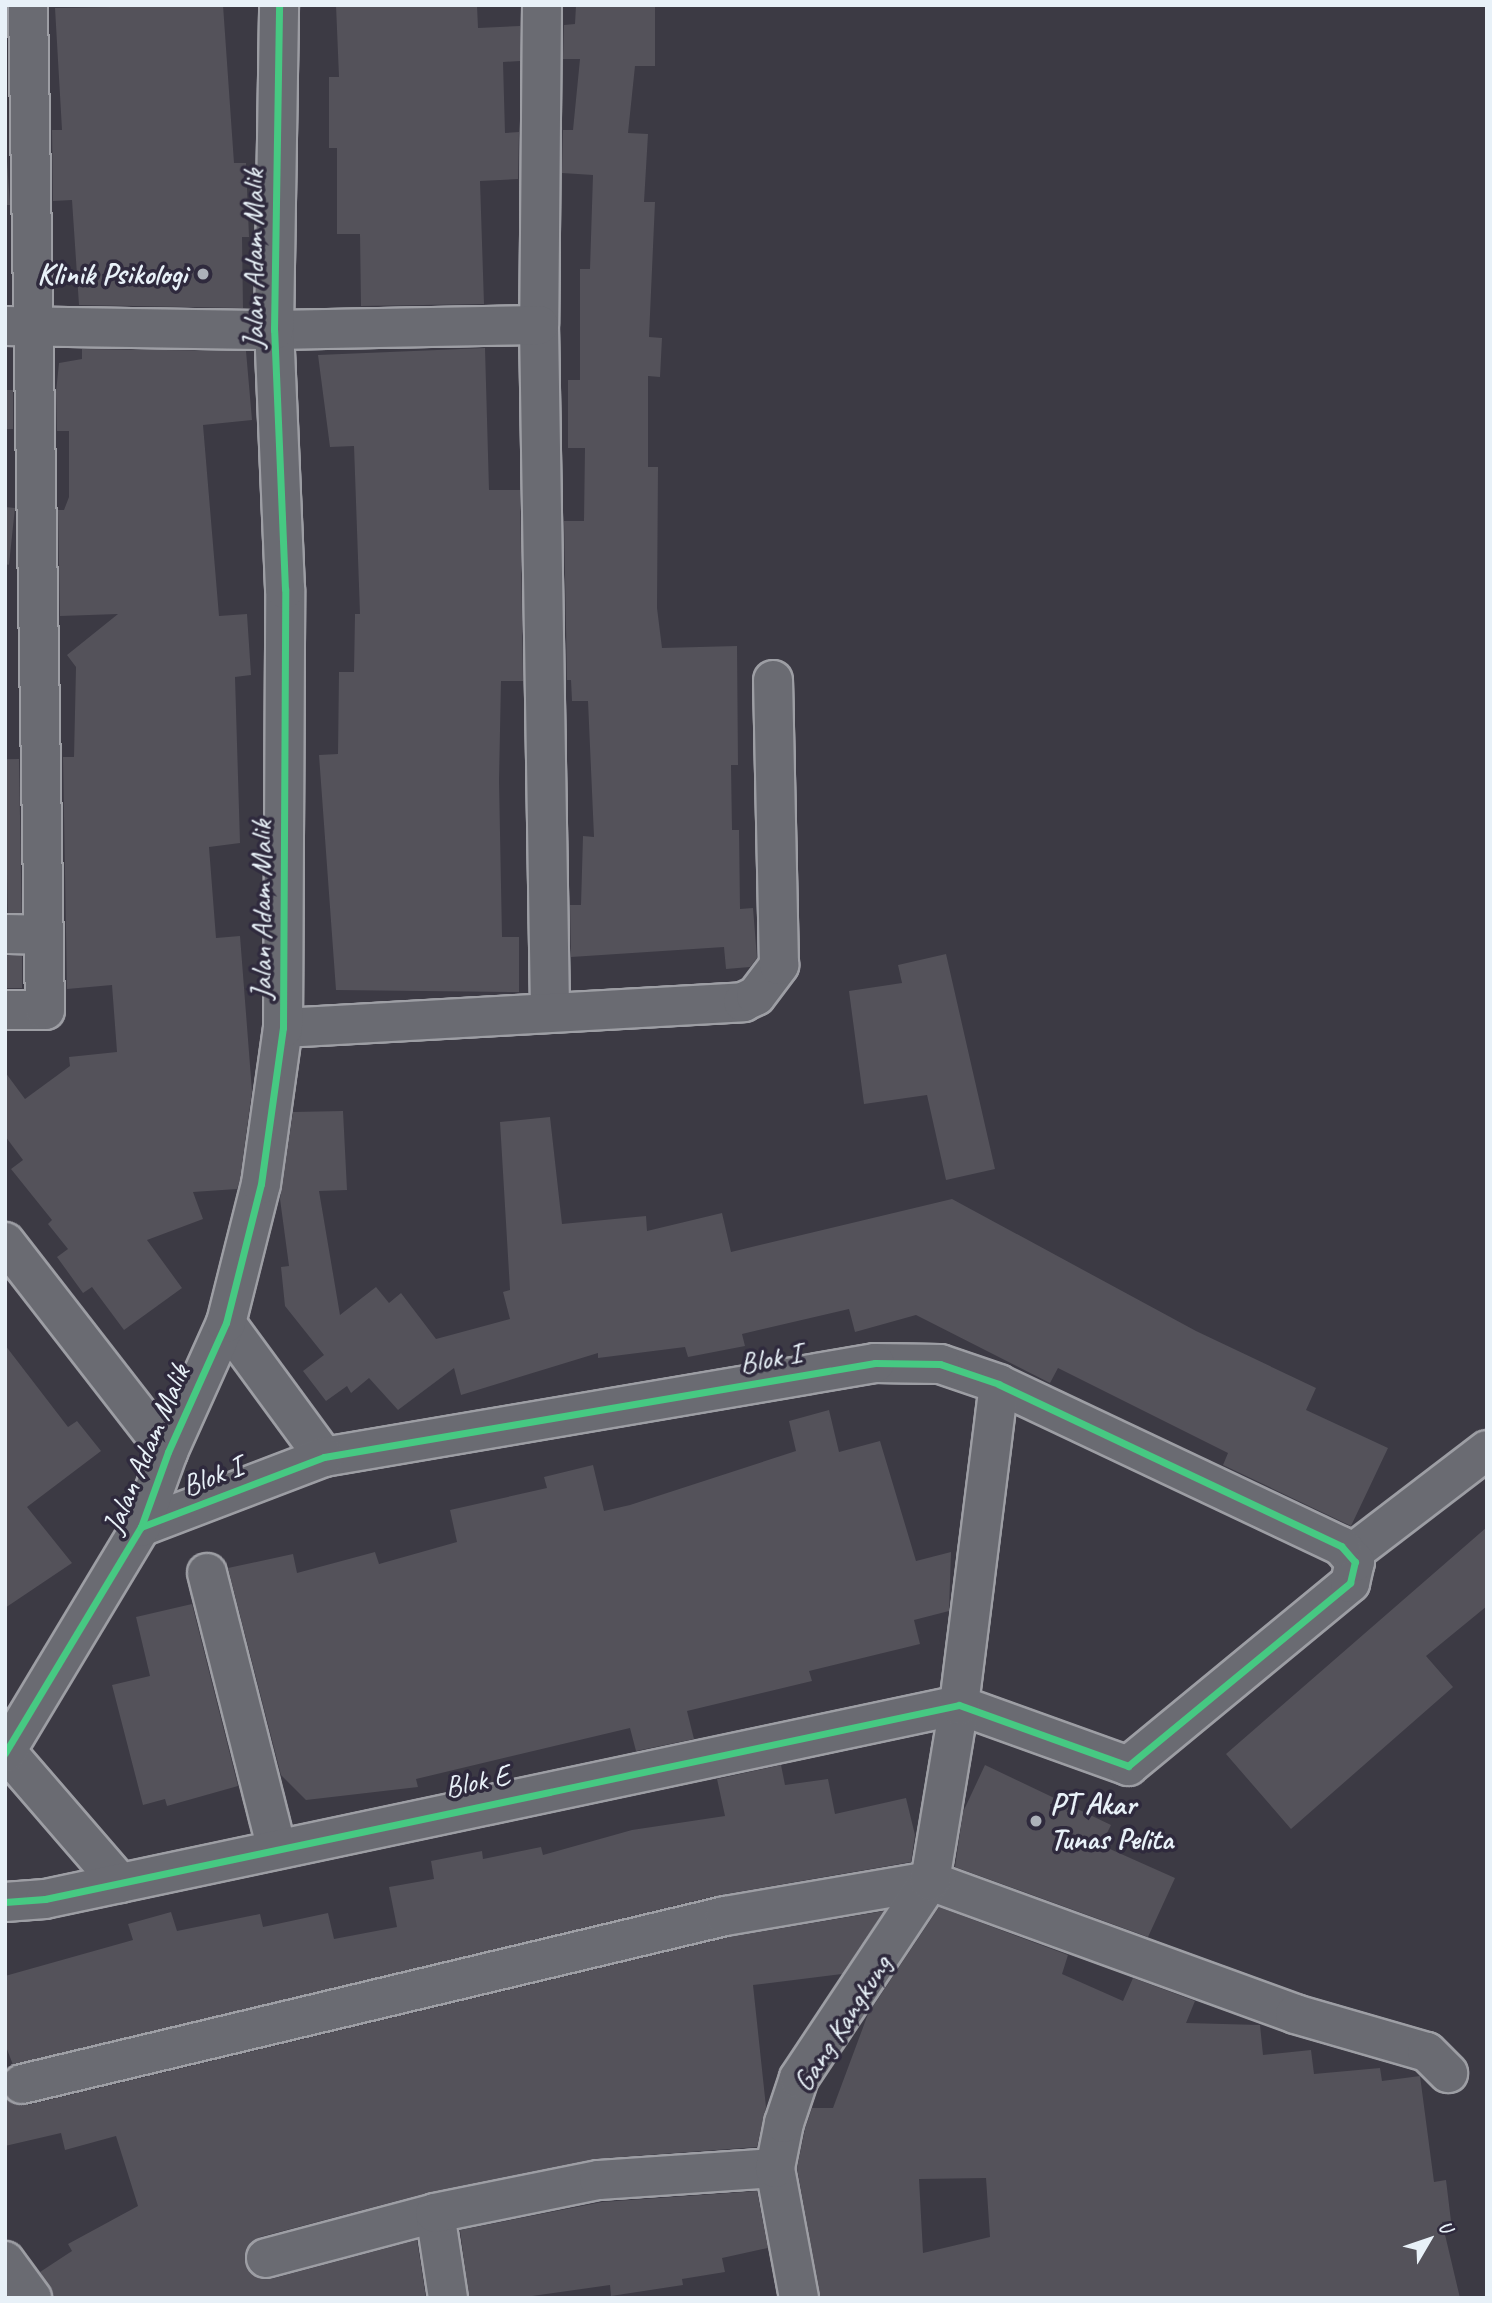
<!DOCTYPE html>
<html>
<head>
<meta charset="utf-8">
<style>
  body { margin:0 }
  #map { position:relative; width:1492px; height:2303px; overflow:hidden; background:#3c3a44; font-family:Caveat,sans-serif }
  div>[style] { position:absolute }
  .building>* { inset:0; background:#54525a; transform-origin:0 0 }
  .roads { filter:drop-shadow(2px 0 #9d9ea4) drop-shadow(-2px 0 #9d9ea4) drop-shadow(0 2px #9d9ea4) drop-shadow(0 -2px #9d9ea4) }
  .minor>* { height:38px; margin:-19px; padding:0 19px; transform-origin:19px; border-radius:19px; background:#6a6b72 }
  .tertiary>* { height:38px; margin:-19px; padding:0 19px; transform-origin:19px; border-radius:19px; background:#6a6b72 }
  .cycleway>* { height:7px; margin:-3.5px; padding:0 3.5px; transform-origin:3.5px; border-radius:3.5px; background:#46c982 }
  .dots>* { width:19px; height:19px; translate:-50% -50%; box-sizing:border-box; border:4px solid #2f2a3d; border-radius:50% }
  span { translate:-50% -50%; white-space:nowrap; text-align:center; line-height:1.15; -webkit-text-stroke:7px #2f2a3d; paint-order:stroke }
  .street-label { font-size:30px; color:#e8f1f8 }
  .poi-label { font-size:30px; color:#e8f1f8; font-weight:700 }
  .right { translate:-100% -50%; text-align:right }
  .left { translate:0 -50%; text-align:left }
  .frame { position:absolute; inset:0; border:7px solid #e8f1f8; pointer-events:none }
  .north { position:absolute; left:1394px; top:2205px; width:70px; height:70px; -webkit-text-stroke:5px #2f2a3d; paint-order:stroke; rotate:51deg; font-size:19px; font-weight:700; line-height:28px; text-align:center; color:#e8f1f8 }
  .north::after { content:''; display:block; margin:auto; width:24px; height:32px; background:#e8f1f8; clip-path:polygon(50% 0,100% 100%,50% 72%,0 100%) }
</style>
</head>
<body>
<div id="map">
  <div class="building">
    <div style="clip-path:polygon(223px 5px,234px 163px,246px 163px,249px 237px,242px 237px,243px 308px,79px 305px,72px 200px,53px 201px,52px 130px,62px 130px,55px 8px)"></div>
    <div style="clip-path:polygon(336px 5px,477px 5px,478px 28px,520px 26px,520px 61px,503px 62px,505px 133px,519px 132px,518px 179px,480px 181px,484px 304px,361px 306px,360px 234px,337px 234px,337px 148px,329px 148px,329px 77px,339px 77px)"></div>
    <div style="clip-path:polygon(576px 5px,655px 5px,655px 66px,635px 66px,628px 133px,648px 134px,644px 202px,655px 202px,649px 337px,662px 338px,660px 377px,648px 376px,648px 467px,658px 467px,657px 608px,662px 648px,737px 646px,738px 765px,731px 765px,732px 830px,739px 830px,740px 909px,753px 908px,757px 958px,750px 967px,726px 969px,724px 947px,571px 957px,570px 905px,581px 905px,583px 836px,594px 837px,588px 701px,572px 701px,571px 680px,567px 680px,564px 521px,584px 521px,585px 448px,568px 448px,568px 380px,580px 380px,580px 269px,590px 269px,593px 175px,562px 173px,563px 130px,573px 130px,580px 59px,563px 59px,564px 25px,575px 24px)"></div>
    <div style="clip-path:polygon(5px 132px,10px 205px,5px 205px)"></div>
    <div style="clip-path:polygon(485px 348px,489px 490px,520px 490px,523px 681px,501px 681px,499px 781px,502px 937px,519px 937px,519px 992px,336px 990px,319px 755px,338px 754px,339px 672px,354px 672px,355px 614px,360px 614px,354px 446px,330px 447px,318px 355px)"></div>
    <div style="clip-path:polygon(82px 349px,246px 351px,252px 420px,203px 425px,219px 616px,247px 614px,251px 675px,235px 677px,240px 843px,209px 847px,216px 938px,240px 936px,252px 1091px,240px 1180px,237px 1189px,193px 1192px,203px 1219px,147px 1240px,182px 1288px,124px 1330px,92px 1287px,83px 1293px,57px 1257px,68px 1249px,48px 1224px,52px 1220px,11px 1169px,23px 1160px,5px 1136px,5px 1072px,25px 1099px,70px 1066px,69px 1057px,117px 1052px,112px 985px,67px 989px,63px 757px,74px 757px,76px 667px,67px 655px,118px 614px,60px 616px,58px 510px,64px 510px,69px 497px,69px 431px,57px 431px,56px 392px,59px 363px,82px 359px)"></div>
    <div style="left:5px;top:390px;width:8px;height:39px"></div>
    <div style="left:5px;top:507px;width:10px;height:57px;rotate:6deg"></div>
    <div style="left:19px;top:759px;width:154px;height:14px;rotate:89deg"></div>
    <div style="clip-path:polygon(946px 954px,995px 1169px,946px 1180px,927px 1095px,864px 1104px,849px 991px,902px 983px,898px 965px)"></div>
    <div style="left:5px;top:956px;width:17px;height:32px"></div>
    <div style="clip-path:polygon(343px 1111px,347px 1190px,319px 1191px,340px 1315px,376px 1287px,389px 1303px,401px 1293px,436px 1339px,510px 1319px,503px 1292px,510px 1290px,500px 1122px,550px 1117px,562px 1224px,646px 1216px,647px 1231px,722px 1213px,731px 1252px,952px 1199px,1196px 1331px,1316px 1388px,1306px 1410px,1388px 1448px,1351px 1526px,1223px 1465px,1228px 1453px,1058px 1368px,1050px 1383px,916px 1315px,855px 1332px,849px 1309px,742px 1334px,745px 1346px,688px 1357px,685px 1347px,598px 1358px,598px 1353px,461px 1395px,454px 1368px,398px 1410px,369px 1378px,351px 1393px,347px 1386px,326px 1401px,303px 1371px,324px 1355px,285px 1306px,281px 1267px,289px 1266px,280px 1199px,293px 1112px)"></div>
    <div style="clip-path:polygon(5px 1345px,68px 1427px,77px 1421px,101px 1451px,27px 1507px,72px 1563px,5px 1608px)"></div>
    <div style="clip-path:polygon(829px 1410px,839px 1452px,880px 1441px,916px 1561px,951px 1552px,949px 1611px,914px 1620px,920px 1644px,809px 1671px,812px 1681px,687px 1711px,694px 1739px,636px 1751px,630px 1728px,416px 1779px,418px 1787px,306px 1800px,281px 1775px,228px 1568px,293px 1554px,297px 1573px,375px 1552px,379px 1564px,457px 1542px,450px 1510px,547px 1488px,544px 1477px,593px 1465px,604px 1511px,630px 1505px,796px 1451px,789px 1421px)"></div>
    <div style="clip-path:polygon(1487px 1527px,1487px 1606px,1426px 1656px,1453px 1687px,1291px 1829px,1226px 1754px)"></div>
    <div style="clip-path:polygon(192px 1604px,238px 1786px,167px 1806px,165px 1799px,143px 1805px,112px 1685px,150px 1676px,136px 1617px)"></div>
    <div style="clip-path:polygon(781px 1765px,785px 1785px,828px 1779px,835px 1814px,906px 1798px,915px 1835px,911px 1862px,720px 1895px,13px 2065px,5px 2044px,5px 1976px,133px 1940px,128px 1924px,171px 1912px,177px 1931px,260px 1914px,263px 1927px,328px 1913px,334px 1939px,397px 1927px,389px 1887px,434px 1879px,431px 1861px,482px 1851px,483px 1859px,541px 1847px,543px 1855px,632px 1830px,725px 1816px,717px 1779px)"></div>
    <div style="clip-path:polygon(985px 1765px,1111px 1825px,1101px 1845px,1175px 1878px,1148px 1937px,955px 1867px,963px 1812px)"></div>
    <div style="clip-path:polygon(evenodd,939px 1907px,1068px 1955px,1062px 1974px,1123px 2001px,1133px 1978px,1195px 2001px,1186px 2023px,1260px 2025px,1263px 2055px,1311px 2050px,1314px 2074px,1380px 2068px,1382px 2081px,1420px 2076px,1434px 2182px,1446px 2180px,1451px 2221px,1442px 2222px,1460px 2298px,820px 2298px,797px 2168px,805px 2129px,812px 2108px,833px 2108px,868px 2014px,939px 1907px,986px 2178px,990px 2237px,923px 2253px,919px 2179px,986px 2178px)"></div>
    <div style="clip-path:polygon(884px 1911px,842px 1974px,753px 1985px,766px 2107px,757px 2147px,595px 2159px,431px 2192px,260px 2237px,245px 2253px,250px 2273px,271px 2279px,417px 2240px,426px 2298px,54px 2298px,40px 2272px,72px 2251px,68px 2244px,138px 2206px,116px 2136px,65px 2150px,61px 2133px,5px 2146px,5px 2098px,27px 2105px,729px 1937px)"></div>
    <div style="clip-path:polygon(757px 2191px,768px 2248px,722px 2258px,725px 2272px,682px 2279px,683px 2285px,611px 2296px,610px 2285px,518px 2298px,469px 2298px,460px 2230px,602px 2202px)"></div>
  </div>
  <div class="roads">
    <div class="minor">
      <div style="left:542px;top:5px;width:320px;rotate:90.5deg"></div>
      <div style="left:539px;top:325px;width:684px;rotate:89.08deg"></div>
      <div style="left:5px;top:326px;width:269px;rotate:0.9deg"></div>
      <div style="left:274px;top:330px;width:265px;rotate:-1.1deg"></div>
      <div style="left:5px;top:934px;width:39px;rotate:1deg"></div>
      <div style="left:5px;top:1010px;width:40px"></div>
      <div style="left:45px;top:1010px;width:1005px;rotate:-90.97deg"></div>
      <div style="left:283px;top:1028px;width:461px;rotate:-3.2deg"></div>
      <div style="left:743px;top:1002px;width:14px;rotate:-25deg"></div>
      <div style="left:756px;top:996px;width:39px;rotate:-53deg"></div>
      <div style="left:779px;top:965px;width:285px;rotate:-91.2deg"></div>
      <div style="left:5px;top:1242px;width:266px;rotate:52.2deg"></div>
      <div style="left:226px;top:1323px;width:166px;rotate:53.8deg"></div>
      <div style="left:1351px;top:1554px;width:171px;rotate:-37.4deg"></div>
      <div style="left:207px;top:1573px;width:282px;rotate:75.8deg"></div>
      <div style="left:5px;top:1750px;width:176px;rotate:49.2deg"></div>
      <div style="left:5px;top:1902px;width:40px;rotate:-4.3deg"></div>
      <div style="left:45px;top:1899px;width:934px;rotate:-11.98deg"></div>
      <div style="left:959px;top:1705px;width:180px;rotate:19.8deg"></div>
      <div style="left:1128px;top:1766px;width:288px;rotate:-39.5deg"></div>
      <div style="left:1350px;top:1583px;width:22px;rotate:-77deg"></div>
      <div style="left:1355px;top:1562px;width:21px;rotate:-131deg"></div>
      <div style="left:1341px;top:1546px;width:378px;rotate:-154.7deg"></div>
      <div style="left:999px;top:1384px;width:62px;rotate:-161.3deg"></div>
      <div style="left:940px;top:1364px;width:65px;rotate:-179.1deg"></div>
      <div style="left:875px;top:1363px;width:559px;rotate:170.32deg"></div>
      <div style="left:324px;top:1457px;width:196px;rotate:159.1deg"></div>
      <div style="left:22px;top:2084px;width:723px;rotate:-13.44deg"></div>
      <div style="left:725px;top:1916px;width:208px;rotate:-9.7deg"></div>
      <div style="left:930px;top:1881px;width:388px;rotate:20deg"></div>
      <div style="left:1295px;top:2014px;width:137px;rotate:16.1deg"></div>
      <div style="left:1427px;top:2052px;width:30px;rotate:45deg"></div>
      <div style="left:266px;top:2258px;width:175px;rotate:-14.9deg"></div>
      <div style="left:5px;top:2261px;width:46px;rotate:53.9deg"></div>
      <div style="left:448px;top:2298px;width:86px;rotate:-98.7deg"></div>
      <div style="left:435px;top:2213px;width:167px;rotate:-11.4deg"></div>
      <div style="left:599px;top:2180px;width:176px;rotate:-3.9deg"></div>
      <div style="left:799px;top:2298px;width:132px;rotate:-100.5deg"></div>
      <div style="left:775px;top:2168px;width:46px;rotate:-78.7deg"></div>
      <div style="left:784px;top:2123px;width:47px;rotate:-71.6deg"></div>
      <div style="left:799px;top:2078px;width:237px;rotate:-56.4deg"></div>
      <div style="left:930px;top:1881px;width:178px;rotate:-80.6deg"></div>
      <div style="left:959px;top:1705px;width:323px;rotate:-82.9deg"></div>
    </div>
    <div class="tertiary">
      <div style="left:5px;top:1753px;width:264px;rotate:-59deg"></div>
      <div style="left:141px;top:1527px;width:80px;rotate:-70.2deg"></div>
      <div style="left:168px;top:1452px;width:141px;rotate:-65.8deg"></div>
      <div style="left:226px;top:1323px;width:143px;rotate:-75.9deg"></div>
      <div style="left:261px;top:1184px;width:158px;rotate:-82deg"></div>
      <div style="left:283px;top:1028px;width:439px;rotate:-89.7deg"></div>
      <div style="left:285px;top:589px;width:259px;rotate:-92.4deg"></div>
      <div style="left:274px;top:330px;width:325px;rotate:-89.1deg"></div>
    </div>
  </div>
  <div class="cycleway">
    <div style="left:5px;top:1753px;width:264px;rotate:-59deg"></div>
    <div style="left:141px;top:1527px;width:80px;rotate:-70.2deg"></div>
    <div style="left:168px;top:1452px;width:141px;rotate:-65.8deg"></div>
    <div style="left:226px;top:1323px;width:143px;rotate:-75.9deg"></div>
    <div style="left:261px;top:1184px;width:158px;rotate:-82deg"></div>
    <div style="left:283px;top:1028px;width:439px;rotate:-89.7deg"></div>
    <div style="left:285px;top:589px;width:259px;rotate:-92.4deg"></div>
    <div style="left:274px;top:330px;width:325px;rotate:-89.1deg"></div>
    <div style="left:5px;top:1902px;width:40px;rotate:-4.3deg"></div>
    <div style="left:45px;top:1899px;width:934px;rotate:-11.98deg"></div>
    <div style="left:959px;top:1705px;width:180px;rotate:19.8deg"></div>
    <div style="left:1128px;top:1766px;width:288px;rotate:-39.5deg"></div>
    <div style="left:1350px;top:1583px;width:22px;rotate:-77deg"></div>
    <div style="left:1355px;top:1562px;width:21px;rotate:-131deg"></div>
    <div style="left:1341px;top:1546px;width:378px;rotate:-154.7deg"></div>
    <div style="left:999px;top:1384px;width:62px;rotate:-161.3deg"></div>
    <div style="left:940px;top:1364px;width:65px;rotate:-179.1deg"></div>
    <div style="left:875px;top:1363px;width:559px;rotate:170.32deg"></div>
    <div style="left:324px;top:1457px;width:196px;rotate:159.1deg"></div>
  </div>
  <div class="dots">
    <div style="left:203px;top:274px;background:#acb1b9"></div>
    <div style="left:1036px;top:1821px;background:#acb1b9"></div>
  </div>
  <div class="street-label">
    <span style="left:253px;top:259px;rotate:-90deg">Jalan Adam Malik</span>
    <span style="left:261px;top:910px;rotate:-90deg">Jalan Adam Malik</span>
    <span style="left:770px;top:1358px;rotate:-10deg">Blok I</span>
    <span style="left:146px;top:1449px;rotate:-67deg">Jalan Adam Malik</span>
    <span style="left:212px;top:1476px;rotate:-21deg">Blok I</span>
    <span style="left:477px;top:1781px;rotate:-12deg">Blok E</span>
    <span style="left:842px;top:2023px;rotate:-57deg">Gang Kangkung</span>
  </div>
  <div class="poi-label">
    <span class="right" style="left:187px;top:274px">Klinik Psikologi</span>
    <span class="left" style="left:1050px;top:1821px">PT Akar<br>Tunas Pelita</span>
  </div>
  <div class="frame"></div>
  <div class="north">U</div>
</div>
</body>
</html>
